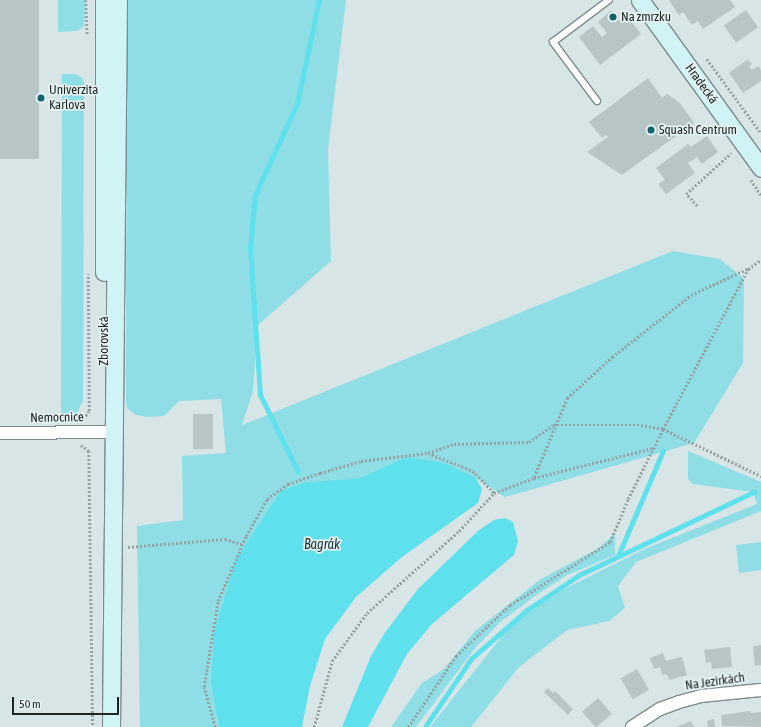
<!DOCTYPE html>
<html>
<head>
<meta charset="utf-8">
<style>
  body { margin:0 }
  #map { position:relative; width:761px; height:727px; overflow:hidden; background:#d7e5e7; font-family:"Asap Condensed",sans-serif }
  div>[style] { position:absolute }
  .green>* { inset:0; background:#8fdde5 }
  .water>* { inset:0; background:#5fe1ed }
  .stream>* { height:4.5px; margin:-2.25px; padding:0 2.25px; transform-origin:2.25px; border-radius:2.25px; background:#5fe1ed }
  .building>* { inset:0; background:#b7c5c6; transform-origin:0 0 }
  .path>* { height:2.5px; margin-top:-1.25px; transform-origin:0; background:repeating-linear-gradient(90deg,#96a1a2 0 2px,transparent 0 4px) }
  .roads { filter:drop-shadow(1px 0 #7e8b8c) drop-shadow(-1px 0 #7e8b8c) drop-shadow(0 1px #7e8b8c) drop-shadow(0 -1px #7e8b8c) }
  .lane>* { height:6px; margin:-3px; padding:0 3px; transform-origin:3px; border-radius:3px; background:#fff }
  .street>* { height:12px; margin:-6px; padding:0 6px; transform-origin:6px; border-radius:6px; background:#fff }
  .secondary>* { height:17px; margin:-8.5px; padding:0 8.5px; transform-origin:8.5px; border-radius:8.5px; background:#d0f3f6 }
  .dots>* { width:11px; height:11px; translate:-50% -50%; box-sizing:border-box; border:2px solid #e5f3f4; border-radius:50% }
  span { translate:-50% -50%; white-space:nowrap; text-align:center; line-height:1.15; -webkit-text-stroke:3.5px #e5f3f4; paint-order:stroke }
  .poi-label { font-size:13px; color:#1f2424 }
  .left { translate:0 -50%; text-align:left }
  .street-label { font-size:13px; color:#1f2424 }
  .water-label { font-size:14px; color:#193032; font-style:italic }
  .scale { position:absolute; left:12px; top:697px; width:107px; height:18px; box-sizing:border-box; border:2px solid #1f2424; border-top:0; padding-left:5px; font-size:12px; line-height:14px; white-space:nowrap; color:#1f2424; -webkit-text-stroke:3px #e5f3f4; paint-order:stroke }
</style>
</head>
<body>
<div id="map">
  <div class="green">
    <div style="clip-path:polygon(58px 0,86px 0,84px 27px,76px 31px,58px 32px)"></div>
    <div style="clip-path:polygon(127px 0,346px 0,328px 149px,331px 261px,257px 326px,253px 391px,242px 425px,673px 251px,720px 259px,744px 279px,743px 363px,694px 443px,505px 497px,476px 478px,406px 457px,360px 478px,217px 720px,219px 727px,140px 727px,137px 526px,183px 520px,182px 456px,226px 453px,221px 399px,179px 401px,164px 416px,148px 417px,136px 415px,127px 408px,126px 402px)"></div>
    <div style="clip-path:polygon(62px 74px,75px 74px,82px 78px,84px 84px,83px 401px,77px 413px,61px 417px)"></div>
    <div style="clip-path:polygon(688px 451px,761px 482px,761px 511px,636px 562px,618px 586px,625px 608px,609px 621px,567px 630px,519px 667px,471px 727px,430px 727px,503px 635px,523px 617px,558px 592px,647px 548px,757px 504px,753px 492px,693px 484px,688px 479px)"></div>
    <div style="clip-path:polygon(615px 533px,615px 555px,567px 575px,535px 596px,499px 623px,476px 647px,416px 727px,391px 727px,422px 683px,444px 669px,475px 631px,541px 579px,599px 548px)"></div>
    <div style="clip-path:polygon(761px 542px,761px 570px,739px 573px,736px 545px)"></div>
  </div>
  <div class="water">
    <div style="clip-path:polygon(406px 457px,444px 463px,476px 478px,482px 489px,478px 503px,402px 557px,356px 597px,325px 639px,310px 686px,302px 727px,219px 727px,211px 683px,214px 632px,236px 559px,281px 491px,303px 483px,360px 478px)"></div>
    <div style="clip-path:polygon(505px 518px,513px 522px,518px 541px,514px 555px,432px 624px,407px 654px,368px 727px,342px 727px,371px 656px,384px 634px,418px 589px,479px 530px,494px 520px)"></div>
  </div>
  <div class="stream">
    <div style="left:298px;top:472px;width:86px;rotate:-116.3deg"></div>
    <div style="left:260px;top:395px;width:147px;rotate:-93.9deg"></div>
    <div style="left:250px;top:248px;width:53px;rotate:-84.6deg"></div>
    <div style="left:255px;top:195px;width:100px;rotate:-65.2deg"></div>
    <div style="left:297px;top:104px;width:106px;rotate:-78.1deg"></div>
    <div style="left:618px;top:556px;width:114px;rotate:-66.8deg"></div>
    <div style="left:425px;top:727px;width:82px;rotate:-55.9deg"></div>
    <div style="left:471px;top:659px;width:74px;rotate:-41.2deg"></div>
    <div style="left:527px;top:610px;width:63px;rotate:-33.9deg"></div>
    <div style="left:579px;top:575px;width:194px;rotate:-25.4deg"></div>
  </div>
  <div class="building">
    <div style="left:0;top:0;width:39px;height:159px"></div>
    <div style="clip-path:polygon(669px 0,730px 0,735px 7px,703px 29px,698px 21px,692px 25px,683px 12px,679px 15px)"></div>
    <div style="clip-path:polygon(611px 10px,621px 23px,628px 17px,641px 34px,600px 65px,579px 37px,593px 26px,602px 37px,607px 33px,598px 22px)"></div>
    <div style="left:746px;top:10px;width:21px;height:27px;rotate:55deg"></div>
    <div style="clip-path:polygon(748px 59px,752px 64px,749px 67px,752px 70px,758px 66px,761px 70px,761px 81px,743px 93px,729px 73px)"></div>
    <div style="clip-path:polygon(648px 78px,662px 98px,667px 94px,680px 103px,694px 123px,622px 175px,587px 152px,608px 137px,606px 135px,602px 138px,589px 122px)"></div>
    <div style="clip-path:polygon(707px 136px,718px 152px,702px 164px,697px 157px,688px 163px,695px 173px,666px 194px,658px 184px,665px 180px,656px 168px,688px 144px,691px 147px)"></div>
    <div style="left:193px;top:414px;width:20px;height:35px"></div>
    <div style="clip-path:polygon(761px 645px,761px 665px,755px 666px,753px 646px)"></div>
    <div style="clip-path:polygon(730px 647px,732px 667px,712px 669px,711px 662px,706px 663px,704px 650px)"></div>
    <div style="clip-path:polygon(663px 653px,666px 661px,682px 657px,687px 675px,669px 680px,667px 674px,662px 675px,660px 667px,654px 669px,650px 658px)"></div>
    <div style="left:637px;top:669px;width:24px;height:19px;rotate:60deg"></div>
    <div style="clip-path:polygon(548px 688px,553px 693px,555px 691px,573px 709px,568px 715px,544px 692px)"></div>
    <div style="left:598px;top:698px;width:21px;height:21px;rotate:49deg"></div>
    <div style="clip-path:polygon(750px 711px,751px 713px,761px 712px,761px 727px,722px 726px,721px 715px)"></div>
    <div style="clip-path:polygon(714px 719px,715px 727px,708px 727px,707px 721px)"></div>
    <div style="clip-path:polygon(691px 721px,694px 727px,676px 727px)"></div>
  </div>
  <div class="path">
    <div style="left:86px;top:0;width:35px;rotate:88deg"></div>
    <div style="left:707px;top:59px;width:92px;rotate:53.9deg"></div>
    <div style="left:751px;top:180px;width:18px;rotate:56deg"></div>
    <div style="left:697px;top:206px;width:16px;rotate:-133deg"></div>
    <div style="left:686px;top:194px;width:61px;rotate:-42.3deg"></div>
    <div style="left:83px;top:419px;width:10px;rotate:-53deg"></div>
    <div style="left:89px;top:411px;width:137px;rotate:-90.4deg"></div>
    <div style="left:81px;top:445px;width:10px;rotate:37deg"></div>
    <div style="left:89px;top:451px;width:276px;rotate:89.2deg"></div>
    <div style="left:428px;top:453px;width:28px;rotate:-19deg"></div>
    <div style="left:454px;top:444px;width:75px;rotate:-1.5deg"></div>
    <div style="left:529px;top:442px;width:29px;rotate:-35deg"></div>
    <div style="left:553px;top:425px;width:88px"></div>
    <div style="left:641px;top:425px;width:22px;rotate:10deg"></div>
    <div style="left:663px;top:429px;width:109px;rotate:25.6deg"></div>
    <div style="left:534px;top:477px;width:86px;rotate:-67.3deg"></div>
    <div style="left:567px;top:398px;width:61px;rotate:-42.3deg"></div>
    <div style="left:612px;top:357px;width:100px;rotate:-38.1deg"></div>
    <div style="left:691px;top:295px;width:62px;rotate:-24.9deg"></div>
    <div style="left:128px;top:547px;width:97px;rotate:-4.7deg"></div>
    <div style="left:225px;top:539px;width:17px;rotate:17deg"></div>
    <div style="left:215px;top:727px;width:41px;rotate:-105.4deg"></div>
    <div style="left:204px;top:687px;width:87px;rotate:-80.8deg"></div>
    <div style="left:218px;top:601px;width:71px;rotate:-66.7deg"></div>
    <div style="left:246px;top:536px;width:43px;rotate:-60.4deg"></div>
    <div style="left:267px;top:499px;width:26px;rotate:-36deg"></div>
    <div style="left:288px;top:484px;width:34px;rotate:-19deg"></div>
    <div style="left:320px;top:473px;width:43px;rotate:-16.3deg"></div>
    <div style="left:361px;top:461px;width:67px;rotate:-6.8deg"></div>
    <div style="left:428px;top:453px;width:48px;rotate:21.8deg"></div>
    <div style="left:473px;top:471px;width:30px;rotate:46deg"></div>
    <div style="left:314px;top:727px;width:68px;rotate:-74.7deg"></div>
    <div style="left:332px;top:661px;width:59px;rotate:-53.9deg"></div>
    <div style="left:367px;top:613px;width:123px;rotate:-41.7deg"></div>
    <div style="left:459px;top:531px;width:52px;rotate:-47.4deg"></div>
    <div style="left:494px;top:493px;width:43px;rotate:-20.6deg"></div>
    <div style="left:534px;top:478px;width:123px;rotate:-14.1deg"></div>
    <div style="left:408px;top:727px;width:86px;rotate:-55.9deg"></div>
    <div style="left:456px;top:656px;width:74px;rotate:-43.4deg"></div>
    <div style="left:510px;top:605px;width:118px;rotate:-32.2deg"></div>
    <div style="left:610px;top:542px;width:47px;rotate:-67.3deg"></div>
    <div style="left:628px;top:499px;width:78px;rotate:-63.4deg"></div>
    <div style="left:663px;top:429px;width:181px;rotate:-62deg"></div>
    <div style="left:748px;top:269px;width:16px;rotate:-35deg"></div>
  </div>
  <div class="roads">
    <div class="lane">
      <div style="left:597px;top:101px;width:74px;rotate:-126.7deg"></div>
      <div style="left:553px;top:42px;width:70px;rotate:-36.9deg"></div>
    </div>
    <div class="street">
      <div style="left:0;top:433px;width:114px;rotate:-0.5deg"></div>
      <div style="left:632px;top:727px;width:33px;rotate:-33deg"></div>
      <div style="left:660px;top:709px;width:20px;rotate:-20deg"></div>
      <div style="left:679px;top:702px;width:23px;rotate:-15deg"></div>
      <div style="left:701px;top:696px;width:60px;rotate:-5.7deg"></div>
    </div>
    <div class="secondary">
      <div style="left:640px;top:0;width:207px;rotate:54.2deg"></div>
      <div style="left:104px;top:272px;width:272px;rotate:-90deg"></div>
      <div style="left:111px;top:727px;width:727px;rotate:-89.45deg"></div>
    </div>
  </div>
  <div class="dots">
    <div style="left:613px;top:17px;background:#146369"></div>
    <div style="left:41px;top:98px;background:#146369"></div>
    <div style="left:651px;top:130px;background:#146369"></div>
  </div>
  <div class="poi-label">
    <span class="left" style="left:621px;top:17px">Na zmrzku</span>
    <span class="left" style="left:49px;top:98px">Univerzita<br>Karlova</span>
    <span class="left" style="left:659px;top:130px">Squash Centrum</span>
  </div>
  <div class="street-label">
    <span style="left:701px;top:84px;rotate:54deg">Hradecká</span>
    <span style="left:104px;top:341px;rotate:-90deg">Zborovská</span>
    <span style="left:57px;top:418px;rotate:-1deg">Nemocnice</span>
    <span style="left:715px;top:682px;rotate:-8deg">Na Jezírkách</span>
  </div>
  <div class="water-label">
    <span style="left:322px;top:544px">Bagrák</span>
  </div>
  <div class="scale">50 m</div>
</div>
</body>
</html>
